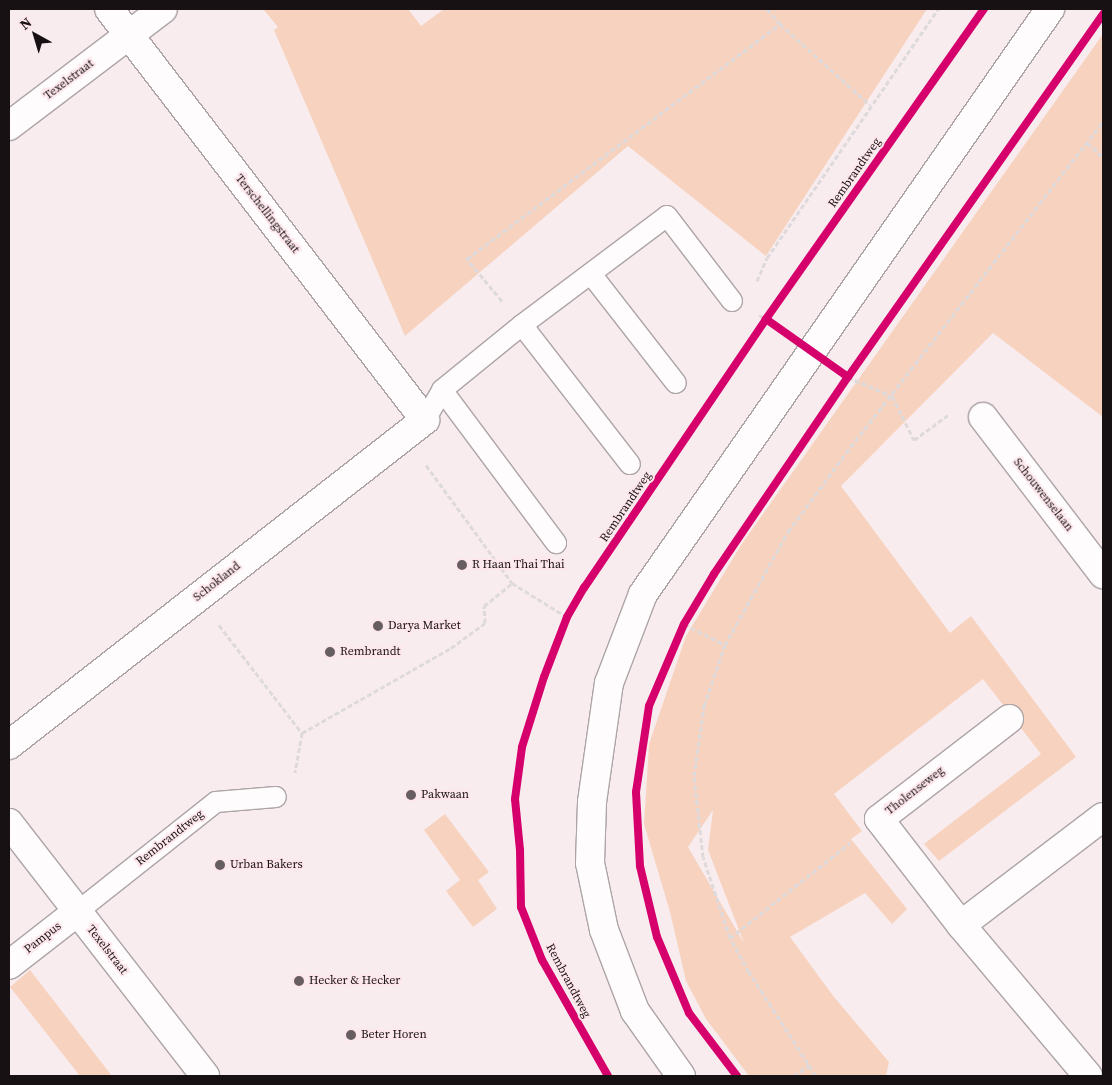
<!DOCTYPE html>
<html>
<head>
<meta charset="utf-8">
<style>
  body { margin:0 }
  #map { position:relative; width:1112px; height:1085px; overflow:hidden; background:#f8ecef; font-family:"Source Serif 4",serif }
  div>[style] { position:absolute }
  .green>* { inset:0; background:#f7d3bf }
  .path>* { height:3px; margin-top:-1.5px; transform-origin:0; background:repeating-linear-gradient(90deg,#dedadb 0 5px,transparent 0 7.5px) }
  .roads { filter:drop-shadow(1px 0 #ada4a6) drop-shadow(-1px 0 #ada4a6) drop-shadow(0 1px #ada4a6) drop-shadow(0 -1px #ada4a6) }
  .lane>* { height:20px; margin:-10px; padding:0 10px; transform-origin:10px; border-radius:10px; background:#fefcfd }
  .street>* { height:28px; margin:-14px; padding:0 14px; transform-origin:14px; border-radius:14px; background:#fefcfd }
  .secondary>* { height:28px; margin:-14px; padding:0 14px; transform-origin:14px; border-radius:14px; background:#fefcfd }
  .cycleway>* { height:8px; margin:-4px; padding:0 4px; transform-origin:4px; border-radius:4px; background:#d6006c }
  .dots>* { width:14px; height:14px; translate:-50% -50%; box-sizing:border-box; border:2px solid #fde7ec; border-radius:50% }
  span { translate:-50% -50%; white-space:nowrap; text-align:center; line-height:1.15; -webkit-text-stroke:4px #fde7ec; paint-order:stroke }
  .street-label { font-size:12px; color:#181113 }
  .poi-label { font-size:12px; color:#181113 }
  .left { translate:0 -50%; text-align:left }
  .frame { position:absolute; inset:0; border:10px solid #181113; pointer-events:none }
  .north { position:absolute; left:10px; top:10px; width:50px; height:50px; -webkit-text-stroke:4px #fde7ec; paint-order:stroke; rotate:321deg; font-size:14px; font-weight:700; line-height:20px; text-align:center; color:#181113 }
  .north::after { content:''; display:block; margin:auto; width:18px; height:22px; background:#181113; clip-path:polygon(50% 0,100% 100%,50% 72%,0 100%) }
</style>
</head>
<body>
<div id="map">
  <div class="green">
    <div style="clip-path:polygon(263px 9px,408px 9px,421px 26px,444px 9px,927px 9px,766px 256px,628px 146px,405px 336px,274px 30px,278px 27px)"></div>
    <div style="clip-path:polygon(evenodd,1103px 34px,1103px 417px,993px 333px,841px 486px,950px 633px,971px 616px,1076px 757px,939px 861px,924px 844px,1041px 754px,983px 679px,834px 794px,862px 831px,851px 839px,907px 909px,892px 924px,865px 893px,790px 937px,834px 997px,889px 1062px,886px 1076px,749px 1076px,706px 1019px,686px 981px,670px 912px,644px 824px,649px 744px,686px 636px,741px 545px,1103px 34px,713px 810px,708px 850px,744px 943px,688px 847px,713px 810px)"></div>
    <div style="clip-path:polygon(445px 814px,489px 872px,478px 880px,497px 909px,473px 927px,446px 891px,460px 880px,424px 830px)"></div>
    <div style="clip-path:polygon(30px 970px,112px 1076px,80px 1076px,10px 987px)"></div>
  </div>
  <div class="path">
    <div style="left:767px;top:9px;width:20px;rotate:49deg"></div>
    <div style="left:780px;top:24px;width:121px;rotate:42deg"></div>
    <div style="left:1087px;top:143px;width:21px;rotate:41deg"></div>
    <div style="left:757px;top:281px;width:25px;rotate:-67deg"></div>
    <div style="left:767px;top:258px;width:302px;rotate:-55.5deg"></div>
    <div style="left:502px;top:301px;width:55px;rotate:-129.8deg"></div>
    <div style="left:467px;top:259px;width:391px;rotate:-36.9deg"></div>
    <div style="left:759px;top:315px;width:8px;rotate:30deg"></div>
    <div style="left:848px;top:377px;width:48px;rotate:23.4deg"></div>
    <div style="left:892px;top:396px;width:49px;rotate:63.4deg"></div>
    <div style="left:914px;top:440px;width:42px;rotate:-36.3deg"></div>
    <div style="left:426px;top:465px;width:146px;rotate:53.9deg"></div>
    <div style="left:684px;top:624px;width:46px;rotate:27.1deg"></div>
    <div style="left:219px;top:625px;width:136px;rotate:52.5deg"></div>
    <div style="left:302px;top:733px;width:40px;rotate:100deg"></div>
    <div style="left:302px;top:733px;width:172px;rotate:-29.7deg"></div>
    <div style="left:451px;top:648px;width:42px;rotate:-36.3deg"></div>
    <div style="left:485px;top:623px;width:17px;rotate:-93deg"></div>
    <div style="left:484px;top:606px;width:36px;rotate:-39deg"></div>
    <div style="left:512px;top:583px;width:65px;rotate:31.7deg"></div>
    <div style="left:730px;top:938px;width:154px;rotate:-38.4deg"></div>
    <div style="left:794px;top:1076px;width:19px;rotate:-36deg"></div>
    <div style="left:816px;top:1076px;width:124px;rotate:-122.8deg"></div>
    <div style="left:749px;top:972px;width:39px;rotate:-119deg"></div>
    <div style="left:730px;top:938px;width:85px;rotate:-108.4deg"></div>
    <div style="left:703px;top:857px;width:81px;rotate:-96.3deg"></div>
    <div style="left:694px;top:776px;width:71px;rotate:-81.9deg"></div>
    <div style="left:704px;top:706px;width:65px;rotate:-71deg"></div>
    <div style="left:725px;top:645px;width:129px;rotate:-60.9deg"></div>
    <div style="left:788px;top:532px;width:98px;rotate:-53.7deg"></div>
    <div style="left:846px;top:453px;width:419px;rotate:-52.2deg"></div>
  </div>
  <div class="roads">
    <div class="lane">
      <div style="left:591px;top:274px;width:138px;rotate:52.1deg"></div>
      <div style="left:522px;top:325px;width:176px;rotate:52.2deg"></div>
      <div style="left:442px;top:390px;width:191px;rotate:53.3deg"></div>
      <div style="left:425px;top:420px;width:34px;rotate:-60deg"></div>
      <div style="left:442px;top:390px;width:103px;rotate:-39.1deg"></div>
      <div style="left:522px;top:325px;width:181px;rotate:-36.9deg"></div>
      <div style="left:667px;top:216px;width:107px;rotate:52.6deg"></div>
      <div style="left:77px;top:912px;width:177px;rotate:-38.4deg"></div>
      <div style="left:216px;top:802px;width:60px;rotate:-4.8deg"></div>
    </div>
    <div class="street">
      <div style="left:9px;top:126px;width:193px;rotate:-37.2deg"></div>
      <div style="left:983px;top:417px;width:198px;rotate:52.6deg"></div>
      <div style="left:1009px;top:719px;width:164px;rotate:142.4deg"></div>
      <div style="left:879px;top:819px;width:134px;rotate:52.3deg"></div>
      <div style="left:961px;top:925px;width:197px;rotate:49.9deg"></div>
      <div style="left:9px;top:745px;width:528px;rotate:-38deg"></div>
      <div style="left:425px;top:420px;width:518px;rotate:-127.56deg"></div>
      <div style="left:9px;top:823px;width:320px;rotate:52.2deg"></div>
      <div style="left:961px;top:925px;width:178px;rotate:-37.3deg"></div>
      <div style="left:9px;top:965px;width:86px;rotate:-37.9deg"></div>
    </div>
    <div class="secondary">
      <div style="left:681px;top:1076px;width:80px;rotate:-125.3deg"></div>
      <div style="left:635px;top:1011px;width:87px;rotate:-110.9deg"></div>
      <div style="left:604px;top:930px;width:68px;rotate:-101.8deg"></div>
      <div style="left:590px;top:863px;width:61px;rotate:-88.1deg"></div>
      <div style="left:592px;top:802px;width:120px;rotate:-81.9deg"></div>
      <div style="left:609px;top:683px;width:95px;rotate:-69.1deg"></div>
      <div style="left:643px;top:594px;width:713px;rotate:-55.17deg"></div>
    </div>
  </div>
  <div class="cycleway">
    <div style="left:766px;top:319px;width:100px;rotate:35.3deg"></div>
    <div style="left:608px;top:1076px;width:133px;rotate:-119.6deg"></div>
    <div style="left:542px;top:960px;width:57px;rotate:-111.6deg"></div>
    <div style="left:521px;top:907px;width:57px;rotate:-91deg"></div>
    <div style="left:520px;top:850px;width:51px;rotate:-95.6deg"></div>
    <div style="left:515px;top:799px;width:52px;rotate:-82.3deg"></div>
    <div style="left:522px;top:747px;width:73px;rotate:-72.6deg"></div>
    <div style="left:544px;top:677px;width:64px;rotate:-69deg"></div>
    <div style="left:567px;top:617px;width:34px;rotate:-60deg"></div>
    <div style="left:584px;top:588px;width:325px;rotate:-55.9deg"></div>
    <div style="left:766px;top:319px;width:379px;rotate:-54.9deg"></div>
    <div style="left:737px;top:1076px;width:79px;rotate:-127.3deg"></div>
    <div style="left:689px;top:1013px;width:82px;rotate:-112.8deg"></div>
    <div style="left:657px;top:937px;width:73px;rotate:-103.5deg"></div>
    <div style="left:640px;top:866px;width:74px;rotate:-93.1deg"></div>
    <div style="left:636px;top:792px;width:87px;rotate:-81.4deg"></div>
    <div style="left:649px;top:706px;width:89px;rotate:-66.9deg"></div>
    <div style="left:684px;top:624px;width:58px;rotate:-59deg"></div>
    <div style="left:714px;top:574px;width:238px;rotate:-55.8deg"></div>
    <div style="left:848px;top:377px;width:444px;rotate:-54.9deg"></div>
  </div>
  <div class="dots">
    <div style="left:462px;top:565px;background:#665e60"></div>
    <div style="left:378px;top:626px;background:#665e60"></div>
    <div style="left:330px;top:652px;background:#665e60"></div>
    <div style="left:411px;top:795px;background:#665e60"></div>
    <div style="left:220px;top:865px;background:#665e60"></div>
    <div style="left:299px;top:981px;background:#665e60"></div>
    <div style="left:351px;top:1035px;background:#665e60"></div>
  </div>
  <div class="street-label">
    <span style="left:69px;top:80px;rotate:-37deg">Texelstraat</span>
    <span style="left:855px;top:173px;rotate:-55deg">Rembrandtweg</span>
    <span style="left:267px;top:214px;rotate:52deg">Terschellingstraat</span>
    <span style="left:1043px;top:495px;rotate:52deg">Schouwenselaan</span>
    <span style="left:626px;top:507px;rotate:-56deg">Rembrandtweg</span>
    <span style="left:217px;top:582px;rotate:-38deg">Schokland</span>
    <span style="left:915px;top:791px;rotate:-38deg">Tholenseweg</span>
    <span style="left:170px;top:838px;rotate:-38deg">Rembrandtweg</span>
    <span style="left:43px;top:938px;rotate:-38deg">Pampus</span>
    <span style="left:107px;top:950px;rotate:52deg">Texelstraat</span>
    <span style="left:568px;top:981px;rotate:62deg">Rembrandtweg</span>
  </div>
  <div class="poi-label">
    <span class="left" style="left:472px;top:565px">R Haan Thai Thai</span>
    <span class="left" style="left:388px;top:626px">Darya Market</span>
    <span class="left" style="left:340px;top:652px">Rembrandt</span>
    <span class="left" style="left:421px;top:795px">Pakwaan</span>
    <span class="left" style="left:230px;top:865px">Urban Bakers</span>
    <span class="left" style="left:309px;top:981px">Hecker &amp; Hecker</span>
    <span class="left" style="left:361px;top:1035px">Beter Horen</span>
  </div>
  <div class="frame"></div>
  <div class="north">N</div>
</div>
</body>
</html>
